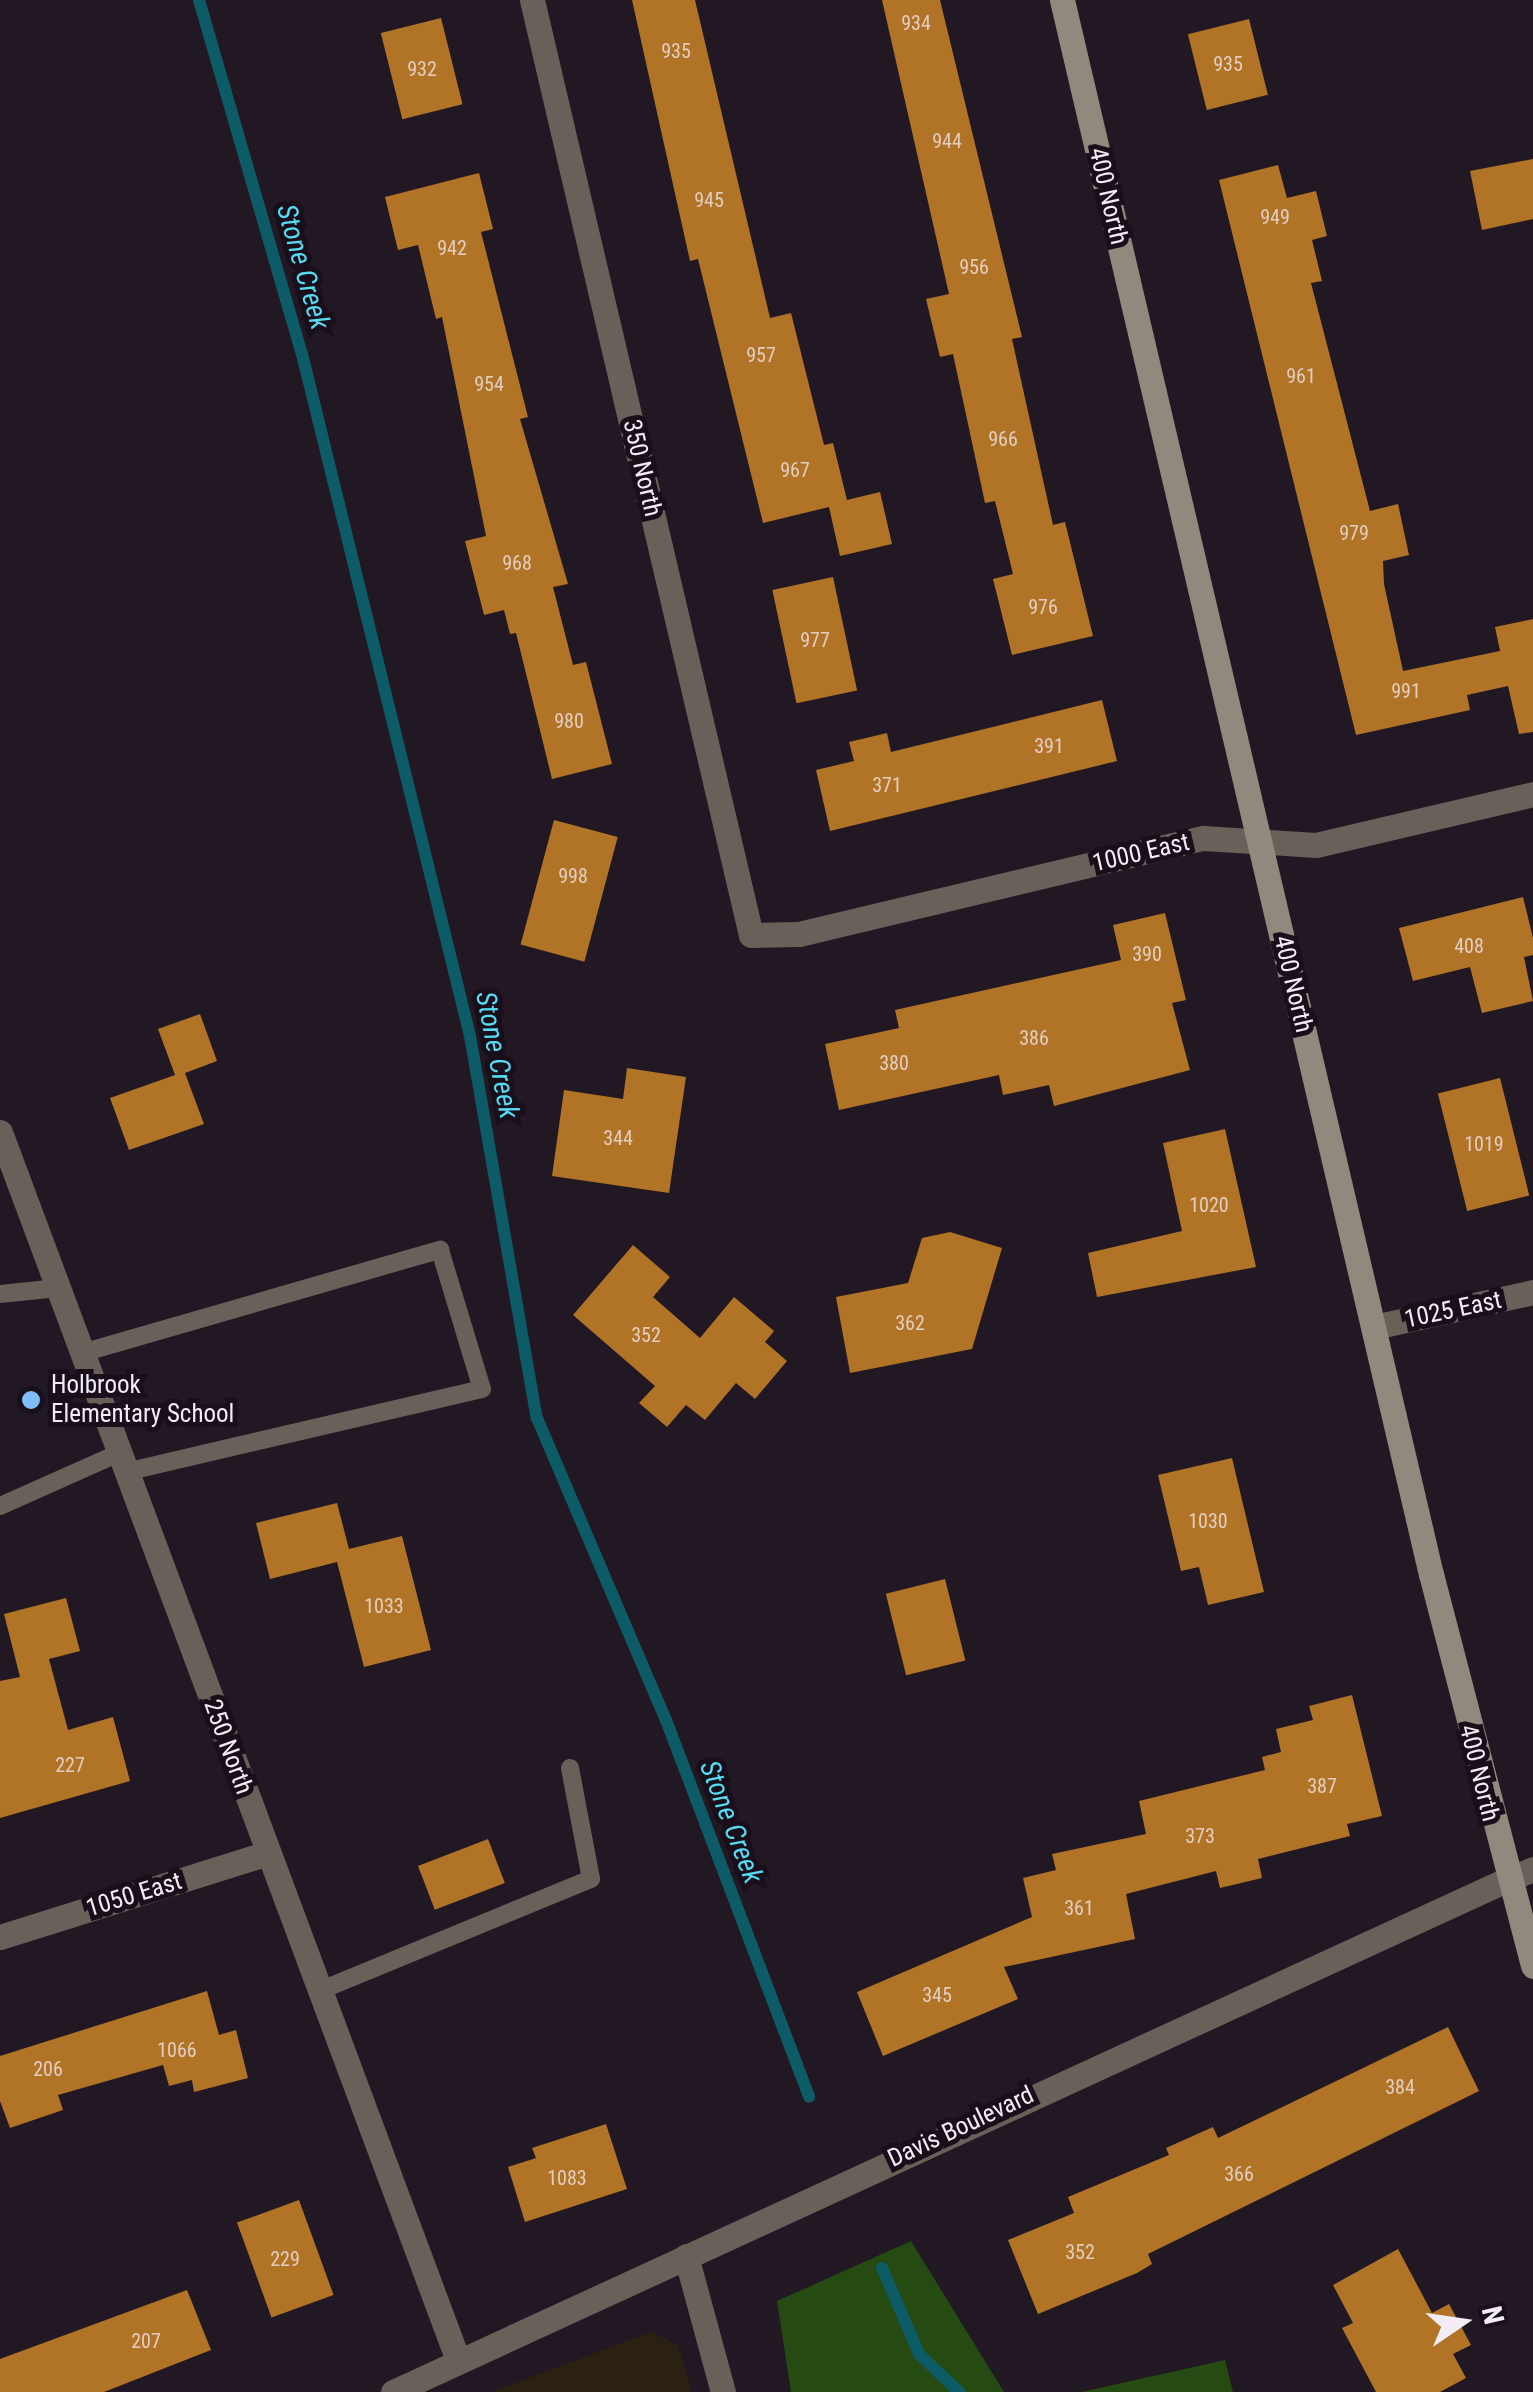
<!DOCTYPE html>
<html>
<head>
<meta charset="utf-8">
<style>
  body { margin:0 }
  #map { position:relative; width:1533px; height:2392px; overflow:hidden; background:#211824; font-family:"Roboto Condensed",sans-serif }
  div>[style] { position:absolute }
  .industrial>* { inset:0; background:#2a2112 }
  .green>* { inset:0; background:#254a12 }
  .stream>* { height:12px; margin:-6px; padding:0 6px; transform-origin:6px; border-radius:6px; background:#0d5b67 }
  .building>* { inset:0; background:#b17326; transform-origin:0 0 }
  .service>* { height:18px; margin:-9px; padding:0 9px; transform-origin:9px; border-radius:9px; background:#67615a }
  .minor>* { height:25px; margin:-12.5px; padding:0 12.5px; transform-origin:12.5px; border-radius:12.5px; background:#67615a }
  .tertiary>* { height:25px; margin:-12.5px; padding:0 12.5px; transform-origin:12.5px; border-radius:12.5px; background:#67615a }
  .secondary>* { height:25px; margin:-12.5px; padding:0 12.5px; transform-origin:12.5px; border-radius:12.5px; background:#92897e }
  .dots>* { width:28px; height:28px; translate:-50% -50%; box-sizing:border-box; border:5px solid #180f1b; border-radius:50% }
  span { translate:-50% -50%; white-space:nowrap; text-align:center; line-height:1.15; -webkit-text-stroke:10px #180f1b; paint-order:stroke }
  .number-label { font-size:20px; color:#e2cec1 }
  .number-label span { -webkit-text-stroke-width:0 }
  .street-label { font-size:25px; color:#f3ecf5 }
  .poi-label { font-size:25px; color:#f3ecf5 }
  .left { translate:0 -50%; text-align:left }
  .water-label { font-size:28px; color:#56dcf2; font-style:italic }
  .north { position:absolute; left:1413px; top:2272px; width:100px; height:100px; -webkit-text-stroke:8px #180f1b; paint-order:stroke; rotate:77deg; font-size:28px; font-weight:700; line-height:40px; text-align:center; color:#f3ecf5 }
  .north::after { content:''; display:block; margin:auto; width:35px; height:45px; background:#f3ecf5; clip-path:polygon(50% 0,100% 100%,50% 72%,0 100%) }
</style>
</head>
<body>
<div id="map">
  <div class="industrial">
    <div style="clip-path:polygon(651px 2332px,678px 2345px,692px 2392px,491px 2392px)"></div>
  </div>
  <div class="green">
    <div style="clip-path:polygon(911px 2241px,1004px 2392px,791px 2392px,777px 2301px)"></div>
    <div style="clip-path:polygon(1225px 2360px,1233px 2392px,1081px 2392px)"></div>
  </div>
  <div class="stream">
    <div style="left:199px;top:0;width:369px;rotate:73.8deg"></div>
    <div style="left:302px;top:354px;width:702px;rotate:76.16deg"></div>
    <div style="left:470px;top:1036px;width:388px;rotate:80.1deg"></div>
    <div style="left:537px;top:1418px;width:328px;rotate:66.9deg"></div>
    <div style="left:666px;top:1720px;width:403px;rotate:69.2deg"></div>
    <div style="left:882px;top:2268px;width:94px;rotate:66.7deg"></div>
    <div style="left:919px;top:2354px;width:55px;rotate:43.5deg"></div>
  </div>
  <div class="building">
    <div style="clip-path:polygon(632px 0,695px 0,770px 318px,791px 313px,824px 445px,833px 443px,847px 500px,880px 492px,892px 544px,840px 556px,829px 507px,763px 523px,698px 259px,690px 261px)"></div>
    <div style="clip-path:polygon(882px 0,940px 0,1022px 337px,1012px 339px,1053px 525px,1065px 522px,1093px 636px,1012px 655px,993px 579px,1013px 574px,995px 501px,985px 503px,953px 354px,940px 357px,926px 299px,949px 294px)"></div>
    <div style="left:441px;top:18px;width:89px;height:62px;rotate:76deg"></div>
    <div style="left:1249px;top:19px;width:78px;height:63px;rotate:76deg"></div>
    <div style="clip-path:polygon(1533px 159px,1533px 219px,1482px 230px,1470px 171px)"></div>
    <div style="clip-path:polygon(1278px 165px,1287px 198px,1316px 191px,1327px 236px,1312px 240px,1322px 281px,1311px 283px,1370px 511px,1398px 504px,1409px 555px,1383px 561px,1384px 584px,1403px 671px,1500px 651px,1495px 627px,1533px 619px,1533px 732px,1519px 734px,1508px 686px,1467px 695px,1470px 710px,1356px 735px,1219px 180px)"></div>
    <div style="clip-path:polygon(479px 173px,493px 229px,481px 232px,528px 417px,520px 419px,568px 584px,553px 587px,573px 665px,586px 662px,612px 764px,552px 779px,516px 633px,510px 634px,504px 610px,484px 615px,465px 541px,486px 536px,442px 317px,436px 319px,418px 245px,398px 250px,385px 197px)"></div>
    <div style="left:833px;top:577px;width:116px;height:62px;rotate:78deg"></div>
    <div style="clip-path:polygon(1102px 700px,1117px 761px,830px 831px,816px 770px,854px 761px,849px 742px,887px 733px,891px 752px)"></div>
    <div style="left:554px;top:820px;width:66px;height:129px;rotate:15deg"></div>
    <div style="clip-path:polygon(1523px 897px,1533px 938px,1533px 955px,1524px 957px,1533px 1001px,1482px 1013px,1470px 967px,1413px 981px,1399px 928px)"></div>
    <div style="clip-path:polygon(1165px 913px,1186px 1000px,1172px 1003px,1190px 1070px,1054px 1106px,1049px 1085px,1003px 1095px,999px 1075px,839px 1110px,825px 1044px,899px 1028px,895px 1010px,1121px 960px,1113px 925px)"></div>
    <div style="clip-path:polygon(200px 1014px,217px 1061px,185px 1073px,204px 1124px,129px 1150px,110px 1098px,175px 1075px,158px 1029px)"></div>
    <div style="clip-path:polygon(627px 1068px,686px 1077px,669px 1193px,552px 1176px,564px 1090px,623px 1099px)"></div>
    <div style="left:1500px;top:1078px;width:121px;height:64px;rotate:76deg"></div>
    <div style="clip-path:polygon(1225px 1129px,1256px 1267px,1097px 1297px,1088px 1253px,1182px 1231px,1163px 1143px)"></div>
    <div style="clip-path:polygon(950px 1232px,1002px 1248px,972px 1349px,850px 1373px,836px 1297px,908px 1283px,922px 1238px)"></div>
    <div style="clip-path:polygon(633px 1245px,670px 1277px,653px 1297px,700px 1338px,734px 1297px,774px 1331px,765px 1342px,787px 1361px,755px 1399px,736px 1383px,705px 1420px,686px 1405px,667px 1427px,639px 1403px,655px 1386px,573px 1315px)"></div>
    <div style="clip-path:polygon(1232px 1458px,1264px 1592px,1208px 1605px,1199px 1567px,1181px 1571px,1158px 1475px)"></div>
    <div style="clip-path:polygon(337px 1503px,349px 1549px,402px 1536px,431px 1650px,364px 1667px,337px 1562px,270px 1579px,256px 1523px)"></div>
    <div style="left:945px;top:1579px;width:84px;height:61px;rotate:76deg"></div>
    <div style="clip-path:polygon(66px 1598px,80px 1651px,49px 1659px,68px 1730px,113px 1717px,130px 1781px,0 1818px,0 1681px,20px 1677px,4px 1614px)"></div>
    <div style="clip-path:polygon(1352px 1695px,1382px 1816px,1347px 1824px,1350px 1836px,1258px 1859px,1262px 1878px,1220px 1888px,1216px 1871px,1126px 1894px,1135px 1939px,1004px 1967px,1018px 1999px,883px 2056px,857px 1992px,1032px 1917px,1023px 1878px,1056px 1870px,1052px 1854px,1146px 1834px,1139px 1801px,1265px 1770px,1262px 1757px,1281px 1752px,1276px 1729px,1313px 1720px,1309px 1706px)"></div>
    <div style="left:488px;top:1839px;width:47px;height:75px;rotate:69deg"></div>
    <div style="clip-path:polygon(207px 1991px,219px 2035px,236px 2030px,248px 2078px,194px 2092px,192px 2080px,169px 2086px,163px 2065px,58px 2095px,63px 2110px,10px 2128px,0 2101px,0 2056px)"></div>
    <div style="clip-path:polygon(1448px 2027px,1479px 2091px,1148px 2254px,1152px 2264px,1137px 2273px,1038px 2314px,1008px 2240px,1074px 2213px,1068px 2197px,1169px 2155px,1166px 2148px,1213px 2127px,1218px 2138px)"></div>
    <div style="clip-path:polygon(606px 2124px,627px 2189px,525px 2222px,508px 2167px,536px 2158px,532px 2148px)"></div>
    <div style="left:299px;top:2200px;width:101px;height:66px;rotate:70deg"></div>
    <div style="clip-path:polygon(1398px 2249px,1432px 2313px,1449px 2304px,1471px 2345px,1453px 2354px,1466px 2378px,1440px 2392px,1376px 2392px,1342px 2328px,1353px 2323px,1333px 2285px)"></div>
    <div style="clip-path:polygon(187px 2290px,211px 2350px,104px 2392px,0 2392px,0 2359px)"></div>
  </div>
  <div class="service">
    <div style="left:0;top:1294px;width:58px;rotate:-5.9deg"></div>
    <div style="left:82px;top:1353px;width:373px;rotate:-16.1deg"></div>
    <div style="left:440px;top:1250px;width:145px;rotate:73.2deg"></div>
    <div style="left:482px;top:1389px;width:366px;rotate:166.9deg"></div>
    <div style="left:0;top:1506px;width:130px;rotate:-24deg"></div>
    <div style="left:319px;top:1991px;width:294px;rotate:-22.4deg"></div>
    <div style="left:591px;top:1879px;width:113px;rotate:-100.7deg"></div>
  </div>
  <div class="minor">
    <div style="left:532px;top:0;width:960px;rotate:76.82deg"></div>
    <div style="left:751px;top:935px;width:48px;rotate:-1.2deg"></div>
    <div style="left:799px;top:934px;width:415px;rotate:-13.4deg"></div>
    <div style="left:1203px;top:838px;width:113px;rotate:3.5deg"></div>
    <div style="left:1316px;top:845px;width:223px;rotate:-13.2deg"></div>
    <div style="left:0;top:1132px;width:1311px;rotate:69.55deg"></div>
    <div style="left:1374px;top:1327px;width:163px;rotate:-12.4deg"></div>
    <div style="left:1506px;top:1880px;width:29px;rotate:-22deg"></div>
    <div style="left:0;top:1937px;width:281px;rotate:-17.4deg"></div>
    <div style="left:686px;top:2256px;width:141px;rotate:74.8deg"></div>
  </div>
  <div class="tertiary">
    <div style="left:393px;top:2392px;width:1225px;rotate:-24.7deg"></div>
  </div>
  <div class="secondary">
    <div style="left:1062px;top:0;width:1617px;rotate:76.81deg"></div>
    <div style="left:1431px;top:1574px;width:405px;rotate:75.4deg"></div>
  </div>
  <div class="dots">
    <div style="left:31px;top:1400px;background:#7ebdf9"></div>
  </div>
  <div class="number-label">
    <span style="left:916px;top:23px">934</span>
    <span style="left:676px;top:51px">935</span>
    <span style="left:1228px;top:64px">935</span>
    <span style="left:422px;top:69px">932</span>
    <span style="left:947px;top:141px">944</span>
    <span style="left:709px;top:200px">945</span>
    <span style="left:1275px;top:217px">949</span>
    <span style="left:452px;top:248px">942</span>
    <span style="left:974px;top:267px">956</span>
    <span style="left:761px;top:355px">957</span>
    <span style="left:1301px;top:376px">961</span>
    <span style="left:489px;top:384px">954</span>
    <span style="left:1003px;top:439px">966</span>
    <span style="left:795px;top:470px">967</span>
    <span style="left:1354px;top:533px">979</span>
    <span style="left:517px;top:563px">968</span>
    <span style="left:1043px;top:607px">976</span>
    <span style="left:815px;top:640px">977</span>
    <span style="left:1406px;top:691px">991</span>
    <span style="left:569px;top:721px">980</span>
    <span style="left:1049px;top:746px">391</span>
    <span style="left:887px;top:785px">371</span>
    <span style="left:573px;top:876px">998</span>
    <span style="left:1469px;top:946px">408</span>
    <span style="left:1147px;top:954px">390</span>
    <span style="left:1034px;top:1038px">386</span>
    <span style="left:894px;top:1063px">380</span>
    <span style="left:618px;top:1138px">344</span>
    <span style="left:1484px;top:1144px">1019</span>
    <span style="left:1209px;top:1205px">1020</span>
    <span style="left:910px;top:1323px">362</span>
    <span style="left:646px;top:1335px">352</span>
    <span style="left:1208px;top:1521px">1030</span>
    <span style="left:384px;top:1606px">1033</span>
    <span style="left:70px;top:1765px">227</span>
    <span style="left:1322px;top:1786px">387</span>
    <span style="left:1200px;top:1836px">373</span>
    <span style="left:1079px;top:1908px">361</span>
    <span style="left:937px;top:1995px">345</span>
    <span style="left:177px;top:2050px">1066</span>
    <span style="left:48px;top:2069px">206</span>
    <span style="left:1400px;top:2087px">384</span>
    <span style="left:1239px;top:2174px">366</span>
    <span style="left:567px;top:2178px">1083</span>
    <span style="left:1080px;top:2252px">352</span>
    <span style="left:285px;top:2259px">229</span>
    <span style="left:146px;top:2341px">207</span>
  </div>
  <div class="street-label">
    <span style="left:1108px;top:196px;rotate:77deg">400 North</span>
    <span style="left:642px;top:468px;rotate:77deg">350 North</span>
    <span style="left:1141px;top:853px;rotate:-13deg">1000 East</span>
    <span style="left:1293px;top:984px;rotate:77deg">400 North</span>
    <span style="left:1453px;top:1310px;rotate:-12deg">1025 East</span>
    <span style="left:228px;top:1747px;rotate:70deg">250 North</span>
    <span style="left:1479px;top:1773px;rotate:76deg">400 North</span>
    <span style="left:134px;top:1895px;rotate:-17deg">1050 East</span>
    <span style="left:961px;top:2127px;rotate:-25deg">Davis Boulevard</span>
  </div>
  <div class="poi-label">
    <span class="left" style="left:51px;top:1400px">Holbrook<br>Elementary School</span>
  </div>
  <div class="water-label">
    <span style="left:303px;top:267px;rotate:74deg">Stone Creek</span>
    <span style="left:497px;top:1055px;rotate:79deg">Stone Creek</span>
    <span style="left:731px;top:1822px;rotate:69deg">Stone Creek</span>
  </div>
  <div class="north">N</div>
</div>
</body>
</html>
